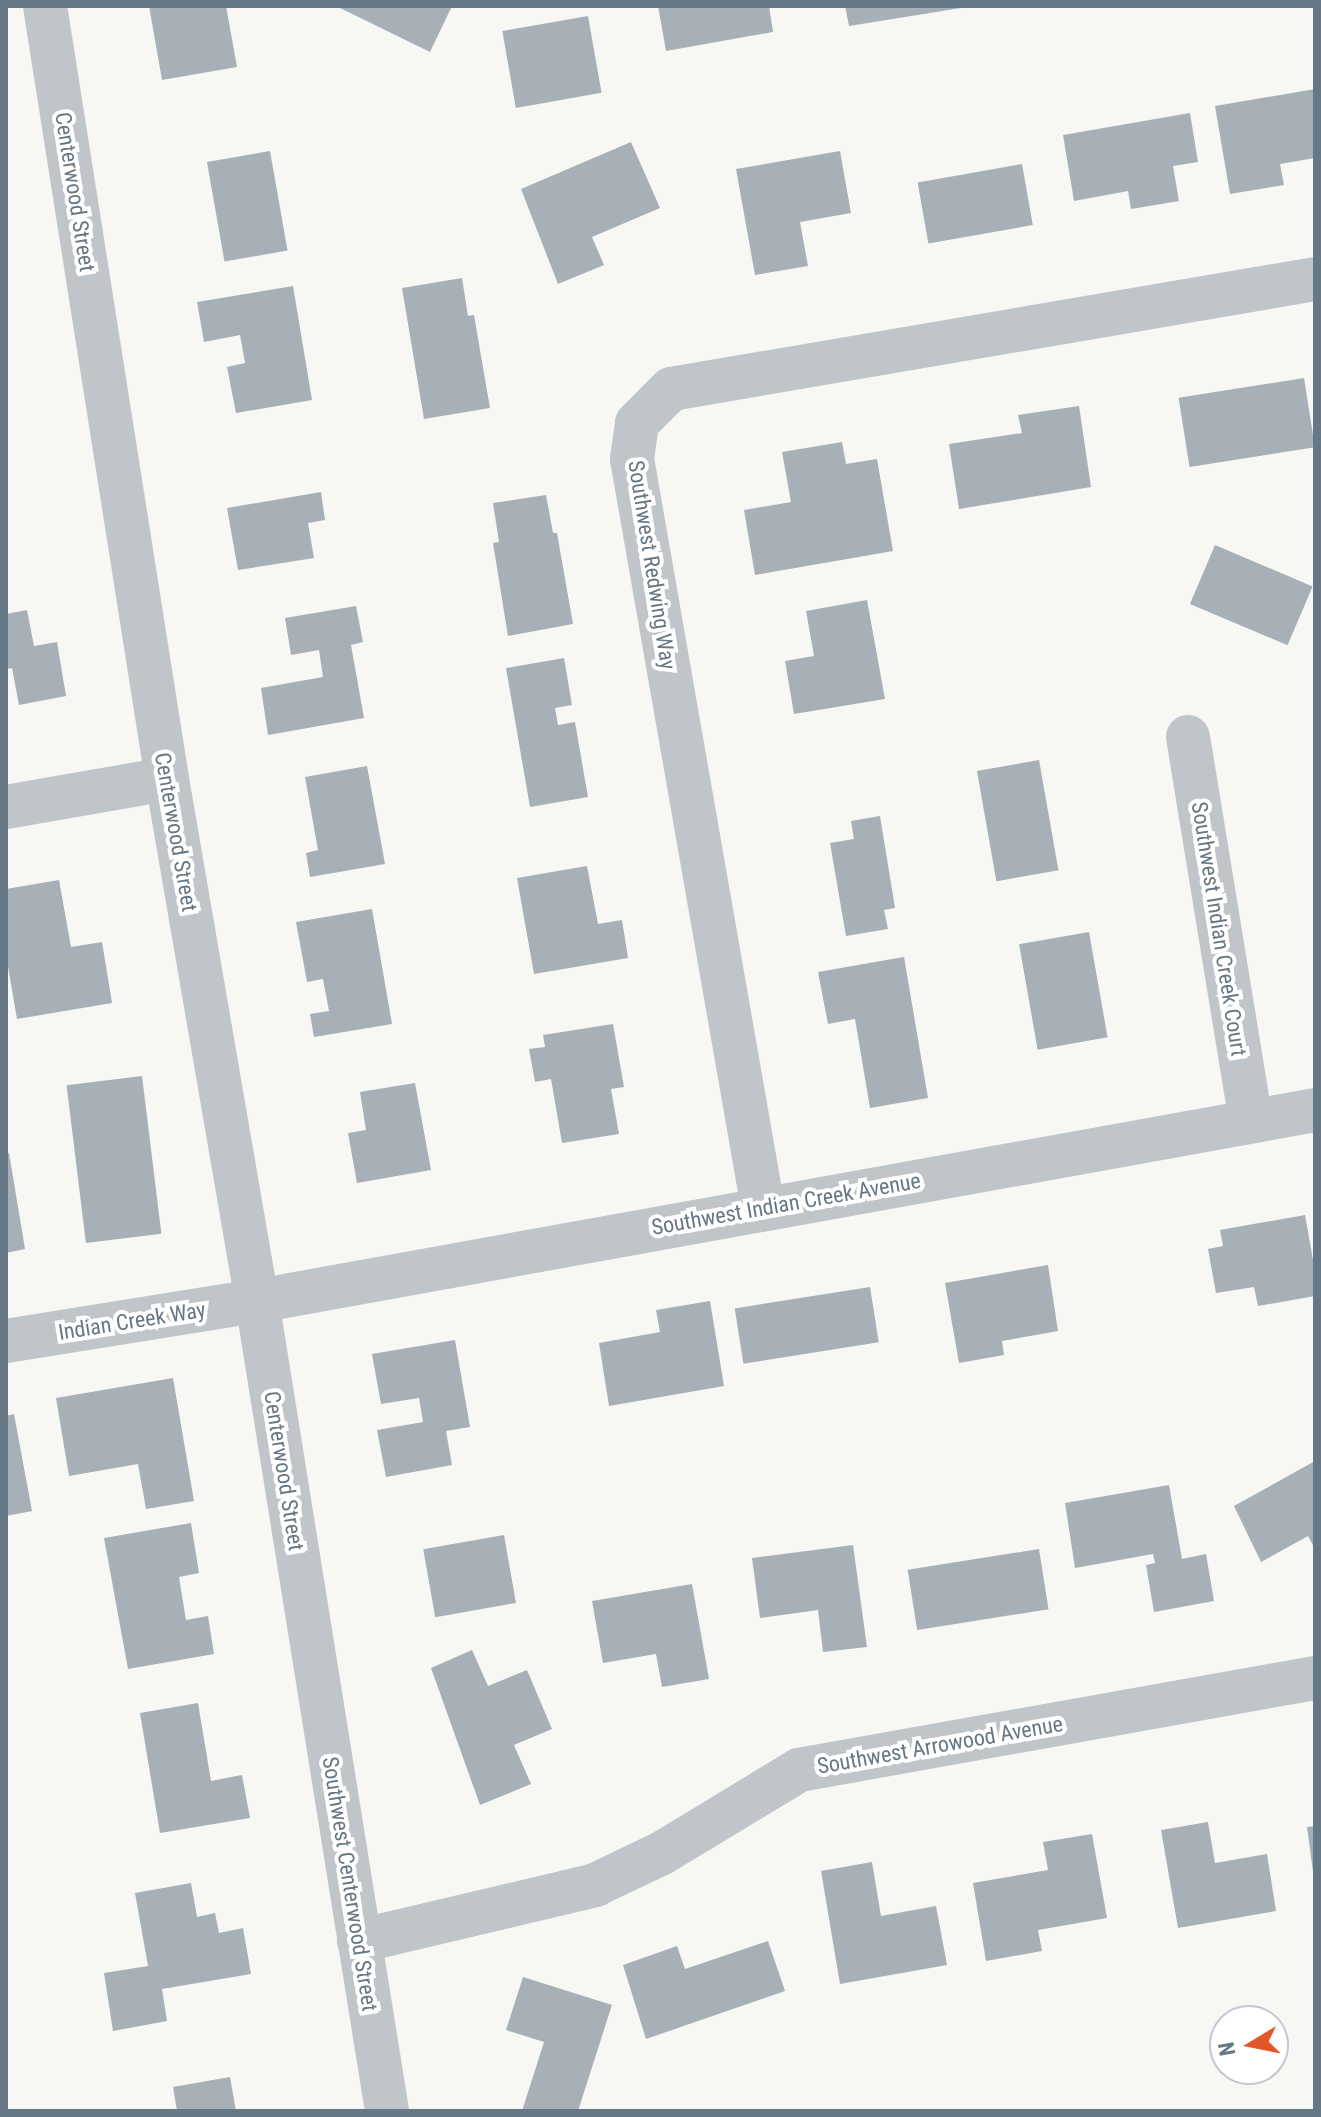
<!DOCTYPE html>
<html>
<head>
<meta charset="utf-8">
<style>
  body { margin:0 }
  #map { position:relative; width:1321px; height:2117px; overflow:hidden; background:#f7f7f4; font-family:"Roboto Condensed",sans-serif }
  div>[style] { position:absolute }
  .building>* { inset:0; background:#a7b0b6; transform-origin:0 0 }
  .minor>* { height:44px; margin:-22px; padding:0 22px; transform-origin:22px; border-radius:22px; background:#c0c5c9 }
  span { translate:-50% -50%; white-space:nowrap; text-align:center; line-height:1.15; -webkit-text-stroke:8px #fff; paint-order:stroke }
  .street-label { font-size:22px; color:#667786 }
  .frame { position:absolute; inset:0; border:8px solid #667786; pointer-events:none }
  .north { position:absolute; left:1209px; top:2005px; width:80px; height:80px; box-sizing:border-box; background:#fff; border:2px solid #c2c9cf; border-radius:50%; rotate:260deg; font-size:22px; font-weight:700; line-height:32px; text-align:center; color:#667786 }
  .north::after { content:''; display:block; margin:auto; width:28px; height:36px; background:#e45628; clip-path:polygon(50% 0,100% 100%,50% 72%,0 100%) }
</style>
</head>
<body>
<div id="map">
  <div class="building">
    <div style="clip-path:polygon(149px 6px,226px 6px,237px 67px,162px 80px)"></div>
    <div style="clip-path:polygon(336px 6px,452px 6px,430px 52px)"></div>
    <div style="clip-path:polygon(658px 6px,769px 6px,773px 32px,666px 51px)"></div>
    <div style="clip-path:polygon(845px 6px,960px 6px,961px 8px,849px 26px)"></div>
    <div style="left:588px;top:16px;width:78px;height:87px;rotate:80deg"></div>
    <div style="clip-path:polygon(1315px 89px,1315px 158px,1280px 164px,1284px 185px,1230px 194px,1215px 106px)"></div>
    <div style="clip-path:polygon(1190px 113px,1198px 162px,1173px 166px,1179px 201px,1131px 209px,1128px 191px,1074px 201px,1063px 135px)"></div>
    <div style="clip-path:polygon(631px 142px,660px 208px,592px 237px,604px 265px,558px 284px,521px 189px)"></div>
    <div style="left:270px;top:151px;width:101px;height:64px;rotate:80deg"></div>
    <div style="clip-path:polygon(840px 151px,851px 213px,800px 222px,808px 266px,755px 275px,736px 169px)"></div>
    <div style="left:1022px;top:164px;width:62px;height:106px;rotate:80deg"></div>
    <div style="clip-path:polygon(462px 278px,468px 316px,474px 315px,490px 408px,424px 419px,402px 288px)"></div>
    <div style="clip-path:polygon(293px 286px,312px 400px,236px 413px,227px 367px,245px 363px,240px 335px,204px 342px,197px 302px)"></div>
    <div style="left:1304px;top:378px;width:70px;height:127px;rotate:81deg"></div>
    <div style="clip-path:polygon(1079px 406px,1091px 487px,959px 509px,949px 444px,1022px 433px,1018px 415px)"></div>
    <div style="clip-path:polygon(842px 442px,846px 464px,877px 459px,893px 551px,755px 575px,744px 510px,791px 502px,782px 452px)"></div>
    <div style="clip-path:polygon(321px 492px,325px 520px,308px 523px,314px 558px,238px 570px,227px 508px)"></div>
    <div style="clip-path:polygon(546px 495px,553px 533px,557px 533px,573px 624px,508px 636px,493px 543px,499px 542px,493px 503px)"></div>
    <div style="left:1215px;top:545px;width:106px;height:64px;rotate:23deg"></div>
    <div style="clip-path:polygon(867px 600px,885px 699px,794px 714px,785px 661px,814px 656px,806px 611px)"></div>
    <div style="clip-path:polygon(356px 606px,363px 642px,351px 645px,364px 718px,268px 735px,261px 688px,323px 677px,319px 650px,291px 655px,285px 618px)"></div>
    <div style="clip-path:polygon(27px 610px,34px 646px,57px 642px,66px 696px,19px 705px,12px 668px,6px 669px,6px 614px)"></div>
    <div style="clip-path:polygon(564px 658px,572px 705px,555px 708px,558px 725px,575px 722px,588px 797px,530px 807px,506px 668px)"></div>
    <div style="left:1039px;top:760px;width:112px;height:63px;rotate:80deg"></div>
    <div style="clip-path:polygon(367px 766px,385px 864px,310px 877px,306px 853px,318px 850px,305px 777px)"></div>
    <div style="clip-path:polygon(880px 816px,895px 908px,884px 910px,888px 929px,846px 936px,830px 843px,854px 839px,851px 821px)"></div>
    <div style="clip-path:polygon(587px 866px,598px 924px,622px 920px,628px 958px,534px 974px,517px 878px)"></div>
    <div style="clip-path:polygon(59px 880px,71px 947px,102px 942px,112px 1003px,17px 1019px,6px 955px,6px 889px)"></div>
    <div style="clip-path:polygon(372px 909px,392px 1024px,314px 1037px,310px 1014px,329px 1011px,323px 979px,307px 982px,296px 922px)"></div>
    <div style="left:1089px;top:932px;width:107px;height:71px;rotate:80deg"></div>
    <div style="clip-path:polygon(904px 957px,928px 1098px,870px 1108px,855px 1019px,828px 1024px,818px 972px)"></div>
    <div style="clip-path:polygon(613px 1024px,624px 1087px,611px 1089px,619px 1134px,562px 1143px,551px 1079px,535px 1082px,529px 1049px,545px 1047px,543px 1035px)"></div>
    <div style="left:142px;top:1076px;width:159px;height:76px;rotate:83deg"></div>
    <div style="clip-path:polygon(415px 1083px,431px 1170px,357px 1183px,348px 1133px,366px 1130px,360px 1092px)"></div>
    <div style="clip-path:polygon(9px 1153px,25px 1249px,6px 1253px,6px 1154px)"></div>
    <div style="clip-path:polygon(1305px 1215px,1315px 1271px,1315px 1296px,1258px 1306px,1254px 1287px,1216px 1293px,1208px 1249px,1223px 1246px,1220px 1230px)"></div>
    <div style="clip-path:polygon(1048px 1265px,1058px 1331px,1002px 1341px,1004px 1355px,959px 1363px,945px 1283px)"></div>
    <div style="left:870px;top:1287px;width:56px;height:137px;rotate:81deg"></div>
    <div style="clip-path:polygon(710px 1301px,724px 1386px,609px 1406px,599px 1343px,660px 1332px,656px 1310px)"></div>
    <div style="clip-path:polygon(455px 1340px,470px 1427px,446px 1431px,452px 1465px,386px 1477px,377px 1430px,423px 1422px,419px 1398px,381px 1404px,372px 1354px)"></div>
    <div style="clip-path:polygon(173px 1378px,194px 1501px,146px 1509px,138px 1464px,69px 1476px,56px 1398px)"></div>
    <div style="clip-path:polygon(14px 1414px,32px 1511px,6px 1516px,6px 1416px)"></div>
    <div style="clip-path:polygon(1315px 1461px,1315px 1549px,1308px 1536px,1261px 1562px,1234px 1506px)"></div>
    <div style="clip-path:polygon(1169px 1485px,1182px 1559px,1206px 1554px,1214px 1601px,1154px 1612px,1146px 1565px,1155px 1563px,1153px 1554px,1075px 1568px,1065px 1503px)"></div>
    <div style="clip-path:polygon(191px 1523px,199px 1573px,179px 1577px,186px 1620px,208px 1616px,214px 1654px,128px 1669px,104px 1538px)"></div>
    <div style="left:504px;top:1535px;width:69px;height:82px;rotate:80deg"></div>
    <div style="clip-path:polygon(853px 1545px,867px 1647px,823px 1652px,818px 1610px,760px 1618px,752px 1558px)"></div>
    <div style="left:1039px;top:1549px;width:61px;height:133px;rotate:81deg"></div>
    <div style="clip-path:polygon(692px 1584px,709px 1679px,662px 1687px,656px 1654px,603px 1663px,592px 1601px)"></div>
    <div style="clip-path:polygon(472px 1650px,488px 1686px,527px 1670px,552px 1729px,514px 1745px,531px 1784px,480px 1805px,431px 1668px)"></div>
    <div style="clip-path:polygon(198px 1703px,211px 1781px,242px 1775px,250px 1818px,160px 1833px,140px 1713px)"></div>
    <div style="clip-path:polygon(1208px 1822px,1215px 1863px,1267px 1854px,1276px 1911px,1178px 1928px,1161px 1830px)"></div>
    <div style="clip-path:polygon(1315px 1826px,1315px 1872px,1313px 1872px,1307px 1827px)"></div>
    <div style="clip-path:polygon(1092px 1834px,1107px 1918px,1038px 1930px,1042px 1951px,986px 1961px,973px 1883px,1048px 1870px,1043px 1842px)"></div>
    <div style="clip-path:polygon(872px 1862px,881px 1916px,936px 1906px,947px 1965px,840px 1984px,821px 1871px)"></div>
    <div style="clip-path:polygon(191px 1883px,197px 1917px,215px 1913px,219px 1933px,243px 1928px,251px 1974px,162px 1989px,167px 2021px,113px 2031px,104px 1973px,148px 1966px,135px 1893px)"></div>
    <div style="clip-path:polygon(768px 1941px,785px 1991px,646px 2039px,623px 1965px,677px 1946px,685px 1969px)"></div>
    <div style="clip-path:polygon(523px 1977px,612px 2005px,578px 2111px,522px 2111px,544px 2042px,506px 2030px)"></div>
    <div style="clip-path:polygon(230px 2077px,236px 2111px,177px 2111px,173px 2087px)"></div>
  </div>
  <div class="minor">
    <div style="left:45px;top:6px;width:783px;rotate:81.03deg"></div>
    <div style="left:167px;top:779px;width:530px;rotate:80.22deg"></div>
    <div style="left:257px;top:1301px;width:820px;rotate:80.88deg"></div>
    <div style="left:1188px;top:737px;width:388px;rotate:80.7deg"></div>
    <div style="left:6px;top:807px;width:163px;rotate:-9.9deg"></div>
    <div style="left:763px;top:1208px;width:760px;rotate:-99.92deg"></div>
    <div style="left:632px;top:459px;width:36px;rotate:-82deg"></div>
    <div style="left:637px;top:423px;width:48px;rotate:-45deg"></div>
    <div style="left:671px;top:389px;width:653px;rotate:-9.69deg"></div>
    <div style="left:6px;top:1341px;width:254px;rotate:-9.1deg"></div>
    <div style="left:257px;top:1301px;width:1075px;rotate:-10.23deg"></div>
    <div style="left:359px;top:1941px;width:243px;rotate:-13.3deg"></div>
    <div style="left:595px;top:1885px;width:74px;rotate:-25.5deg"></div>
    <div style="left:662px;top:1853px;width:160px;rotate:-31.2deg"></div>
    <div style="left:799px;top:1770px;width:524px;rotate:-10.11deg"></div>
  </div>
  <div class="street-label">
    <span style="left:75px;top:192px;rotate:81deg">Centerwood Street</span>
    <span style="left:652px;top:565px;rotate:81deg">Southwest Redwing Way</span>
    <span style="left:176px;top:832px;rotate:80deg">Centerwood Street</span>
    <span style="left:1219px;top:929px;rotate:81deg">Southwest Indian Creek Court</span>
    <span style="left:786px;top:1204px;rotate:-10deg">Southwest Indian Creek Avenue</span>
    <span style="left:132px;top:1321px;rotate:-9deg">Indian Creek Way</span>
    <span style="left:284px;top:1471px;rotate:81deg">Centerwood Street</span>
    <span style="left:940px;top:1745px;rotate:-10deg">Southwest Arrowood Avenue</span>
    <span style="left:350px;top:1884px;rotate:81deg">Southwest Centerwood Street</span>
  </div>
  <div class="frame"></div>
  <div class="north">N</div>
</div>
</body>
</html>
